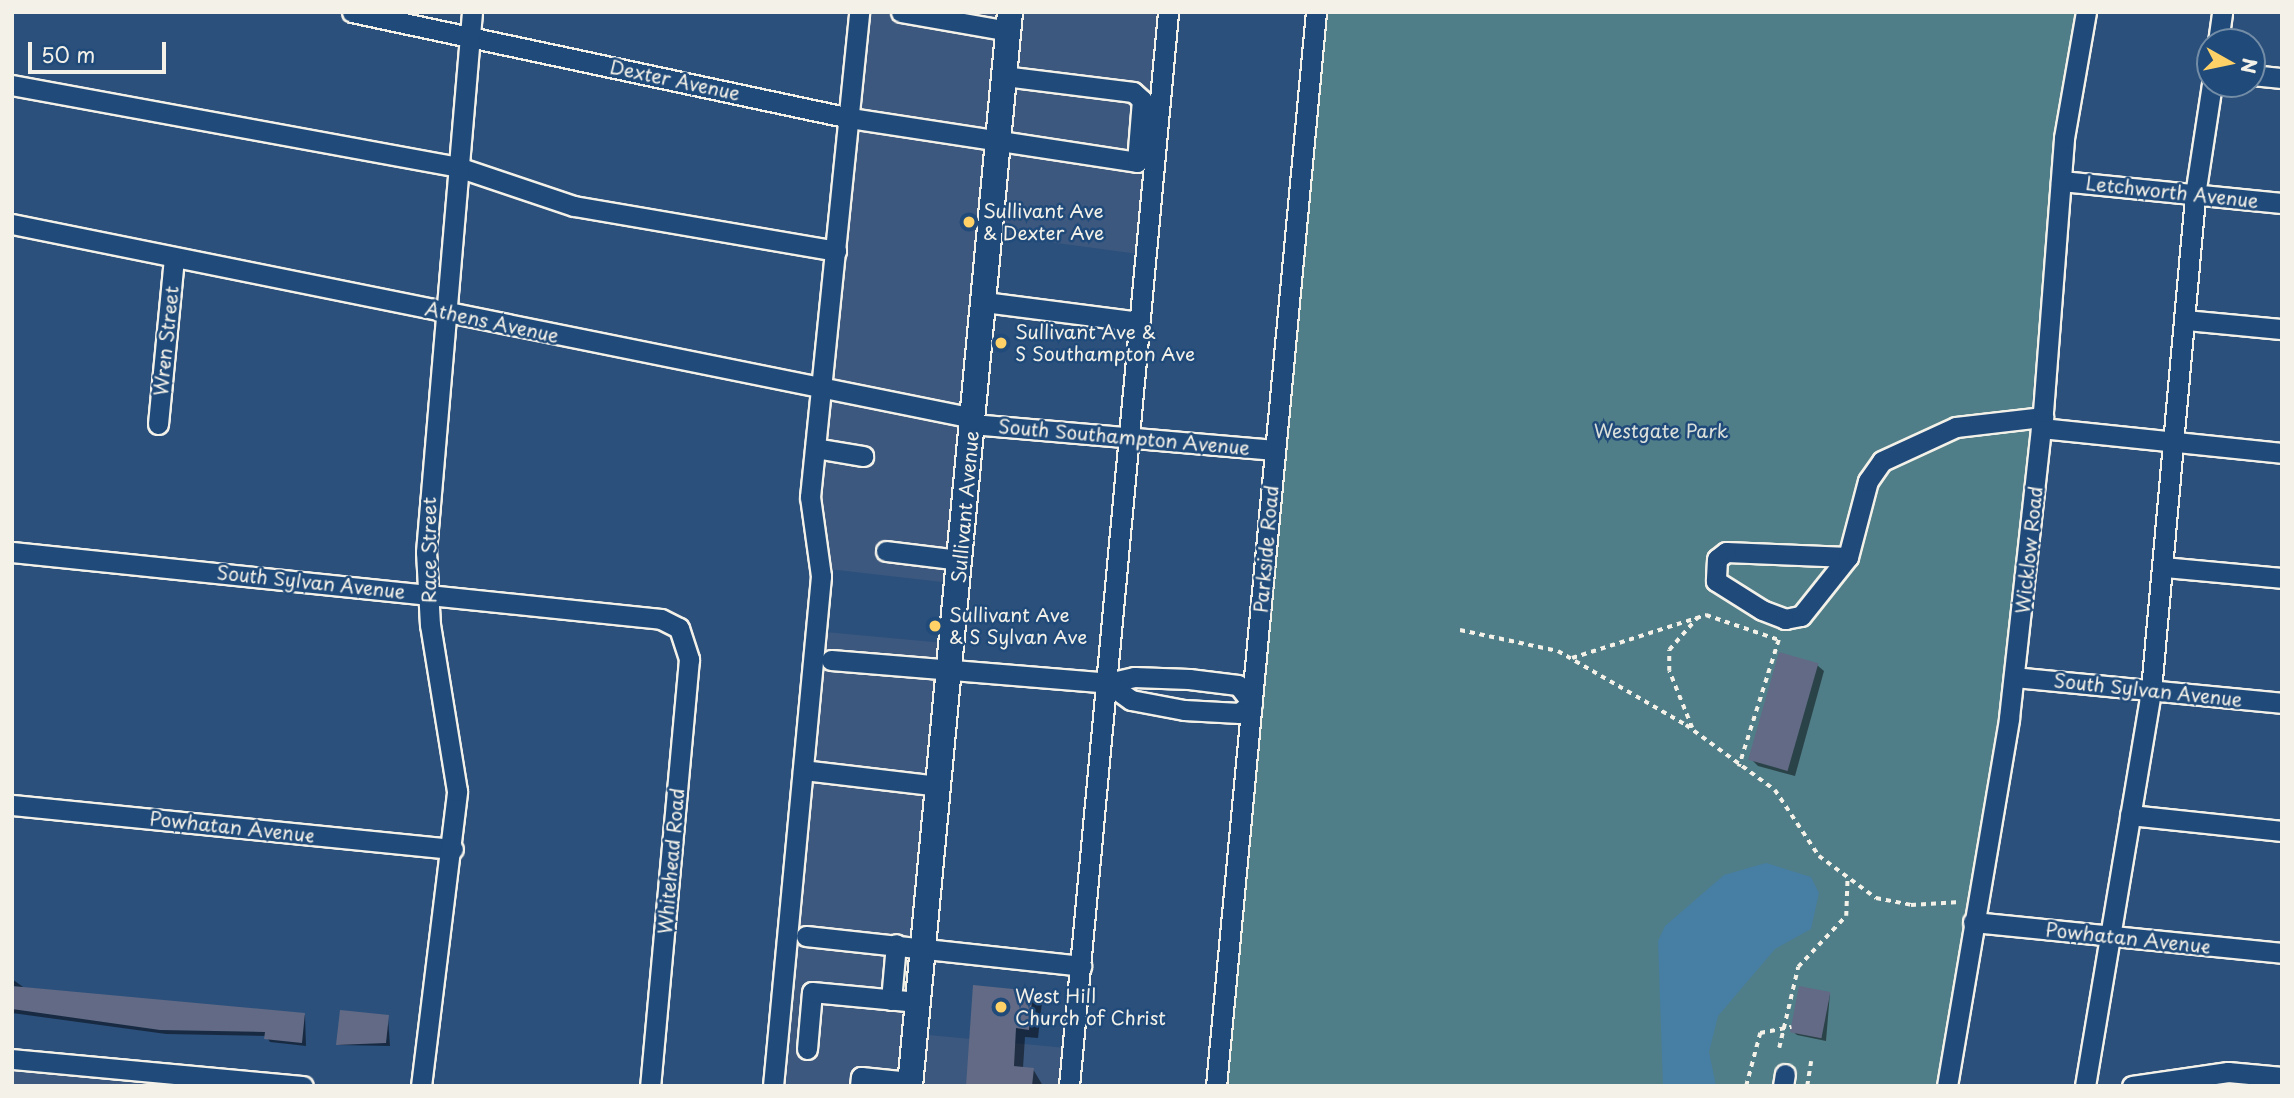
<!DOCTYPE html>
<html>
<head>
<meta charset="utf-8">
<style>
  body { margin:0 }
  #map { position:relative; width:2294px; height:1098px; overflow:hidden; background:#2c507c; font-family:"Playpen Sans",sans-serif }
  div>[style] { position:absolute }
  .built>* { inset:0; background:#3c587f }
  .green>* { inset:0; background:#507e88 }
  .water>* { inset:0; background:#477ea3 }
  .shadow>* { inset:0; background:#0007 }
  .building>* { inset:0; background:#626a85; transform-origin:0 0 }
  .path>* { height:3.5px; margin-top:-1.75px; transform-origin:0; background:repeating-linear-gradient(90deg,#f4f1e8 0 5px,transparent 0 10px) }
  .roads { filter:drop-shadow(2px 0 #f4f1e8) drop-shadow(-2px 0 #f4f1e8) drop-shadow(0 2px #f4f1e8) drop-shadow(0 -2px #f4f1e8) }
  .minor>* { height:19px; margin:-9.5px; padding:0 9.5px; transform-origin:9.5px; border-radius:9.5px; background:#1f4a7a }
  .major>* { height:24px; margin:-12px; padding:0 12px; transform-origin:12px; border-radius:12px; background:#1f4a7a }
  .dots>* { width:19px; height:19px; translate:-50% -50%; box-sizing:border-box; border:4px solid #1f4a7a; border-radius:50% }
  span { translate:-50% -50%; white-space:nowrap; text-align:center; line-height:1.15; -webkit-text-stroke:5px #1f4a7a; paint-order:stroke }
  .street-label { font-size:19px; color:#f4f1e8 }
  .poi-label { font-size:19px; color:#f4f1e8 }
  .left { translate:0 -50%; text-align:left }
  .park-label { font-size:19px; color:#dbe0da }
  .frame { position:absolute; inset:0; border:14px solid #f4f1e8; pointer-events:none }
  .north { position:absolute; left:2196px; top:28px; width:70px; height:70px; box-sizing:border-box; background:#1f4a7a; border:2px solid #748da6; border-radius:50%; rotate:99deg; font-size:19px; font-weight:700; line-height:28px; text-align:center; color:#f4f1e8 }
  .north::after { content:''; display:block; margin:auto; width:24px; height:32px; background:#ffd166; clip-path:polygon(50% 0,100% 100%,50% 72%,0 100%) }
  .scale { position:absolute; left:28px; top:42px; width:138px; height:32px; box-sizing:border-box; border:4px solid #f4f1e8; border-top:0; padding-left:9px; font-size:21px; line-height:24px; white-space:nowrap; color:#f4f1e8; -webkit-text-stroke:5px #1f4a7a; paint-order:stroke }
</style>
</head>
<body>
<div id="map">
  <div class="built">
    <div style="clip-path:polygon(854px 12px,1169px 12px,1146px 255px,998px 235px,960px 584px,811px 567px)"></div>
    <div style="clip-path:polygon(814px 631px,955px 644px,918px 1034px,1076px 1049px,1072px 1086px,769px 1086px)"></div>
    <div style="clip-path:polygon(12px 1067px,161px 1082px,163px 1086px,12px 1086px)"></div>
  </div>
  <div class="green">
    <div style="clip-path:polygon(1327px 12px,2077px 12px,2055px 141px,2013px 624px,1939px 1086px,1227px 1086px)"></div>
  </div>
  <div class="water">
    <div style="clip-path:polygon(1766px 863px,1811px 877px,1819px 893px,1811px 929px,1775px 949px,1718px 1016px,1709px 1052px,1716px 1086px,1663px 1086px,1658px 941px,1665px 926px,1724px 875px)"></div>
  </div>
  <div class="shadow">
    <div style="clip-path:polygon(1817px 665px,1824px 671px,1795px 776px,1758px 766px,1751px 759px)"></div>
    <div style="clip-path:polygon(12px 979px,26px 989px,305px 1015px,306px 1046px,270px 1042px,266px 1036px,166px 1034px,12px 1013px)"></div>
    <div style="clip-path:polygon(1032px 993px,1042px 1002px,1038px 1038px,1025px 1037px,1023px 1068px,1033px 1069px,1043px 1086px,967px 1086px)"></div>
    <div style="clip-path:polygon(1830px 993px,1826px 1041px,1797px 1035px,1792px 1031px)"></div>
    <div style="clip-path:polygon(388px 1017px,390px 1046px,338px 1045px)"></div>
  </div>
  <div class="building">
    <div style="left:1779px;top:652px;width:41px;height:112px;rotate:16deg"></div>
    <div style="clip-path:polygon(973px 985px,1033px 991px,1029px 1030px,1016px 1028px,1014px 1066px,1034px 1068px,1032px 1086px,966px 1086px)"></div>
    <div style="clip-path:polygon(12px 986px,305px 1013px,302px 1043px,264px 1039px,265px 1032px,160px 1030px,12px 1009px)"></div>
    <div style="left:1799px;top:986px;width:32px;height:47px;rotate:11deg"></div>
    <div style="clip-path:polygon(340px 1010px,389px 1015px,386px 1043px,336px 1045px)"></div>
  </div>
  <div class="path">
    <div style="left:1460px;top:630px;width:100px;rotate:12.1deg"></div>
    <div style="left:1558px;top:651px;width:148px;rotate:30deg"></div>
    <div style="left:1686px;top:725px;width:110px;rotate:36.1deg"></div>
    <div style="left:1775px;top:790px;width:79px;rotate:56.3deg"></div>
    <div style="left:1819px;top:856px;width:71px;rotate:36.4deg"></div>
    <div style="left:1876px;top:898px;width:36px;rotate:11deg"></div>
    <div style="left:1911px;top:905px;width:49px;rotate:-3.5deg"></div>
    <div style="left:1572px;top:658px;width:141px;rotate:-17.8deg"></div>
    <div style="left:1706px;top:615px;width:77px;rotate:18.9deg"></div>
    <div style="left:1779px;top:640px;width:133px;rotate:107.5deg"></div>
    <div style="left:1692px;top:728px;width:61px;rotate:-112deg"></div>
    <div style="left:1669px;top:671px;width:21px;rotate:-90deg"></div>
    <div style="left:1669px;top:650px;width:43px;rotate:-48.8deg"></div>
    <div style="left:1779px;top:1048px;width:83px;rotate:-76.8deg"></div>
    <div style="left:1798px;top:967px;width:70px;rotate:-46.7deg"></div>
    <div style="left:1846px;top:916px;width:36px;rotate:-88deg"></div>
    <div style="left:1746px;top:1086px;width:55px;rotate:-75.2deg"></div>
    <div style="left:1760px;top:1033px;width:32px;rotate:-11deg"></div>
    <div style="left:1807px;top:1086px;width:25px;rotate:-81deg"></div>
  </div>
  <div class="roads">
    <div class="minor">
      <div style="left:352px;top:12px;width:509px;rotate:12.02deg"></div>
      <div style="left:850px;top:118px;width:290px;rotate:8.7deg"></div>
      <div style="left:1137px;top:162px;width:62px;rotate:-85.4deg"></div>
      <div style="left:1142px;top:100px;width:12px;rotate:-138deg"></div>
      <div style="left:1133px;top:92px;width:129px;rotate:-172.9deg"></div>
      <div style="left:901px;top:12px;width:110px;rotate:10deg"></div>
      <div style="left:2218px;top:42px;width:30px;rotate:-82deg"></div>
      <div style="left:2252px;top:75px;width:30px;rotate:6deg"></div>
      <div style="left:12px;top:85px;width:453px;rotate:10.4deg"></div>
      <div style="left:458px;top:167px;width:122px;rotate:18.6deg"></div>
      <div style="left:574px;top:206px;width:266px;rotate:9.7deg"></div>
      <div style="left:2061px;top:181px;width:222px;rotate:5.7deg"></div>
      <div style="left:12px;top:224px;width:980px;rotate:11.41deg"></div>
      <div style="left:984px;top:302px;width:157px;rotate:7.3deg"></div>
      <div style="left:2186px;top:320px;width:96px;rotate:5.4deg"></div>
      <div style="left:158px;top:424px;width:167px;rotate:-84.5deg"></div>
      <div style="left:972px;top:424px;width:304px;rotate:4.9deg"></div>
      <div style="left:2041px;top:428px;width:242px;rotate:5.9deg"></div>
      <div style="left:815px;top:448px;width:49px;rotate:9.5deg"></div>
      <div style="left:886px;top:551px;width:74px;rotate:7deg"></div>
      <div style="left:12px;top:552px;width:652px;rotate:5.89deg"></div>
      <div style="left:661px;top:619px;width:20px;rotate:27deg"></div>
      <div style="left:679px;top:628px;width:33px;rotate:72deg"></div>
      <div style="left:689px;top:659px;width:429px;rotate:95.2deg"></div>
      <div style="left:1848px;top:557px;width:122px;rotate:-177.7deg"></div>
      <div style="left:1726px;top:552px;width:11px;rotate:142deg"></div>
      <div style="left:1717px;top:559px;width:22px;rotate:93deg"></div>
      <div style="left:1716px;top:581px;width:54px;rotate:32.2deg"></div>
      <div style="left:1762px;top:610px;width:25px;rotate:21deg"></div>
      <div style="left:1785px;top:619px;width:16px;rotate:-11deg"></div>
      <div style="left:1801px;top:616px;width:75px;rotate:-51.5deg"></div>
      <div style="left:1848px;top:557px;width:79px;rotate:-75.3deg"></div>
      <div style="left:1868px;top:481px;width:24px;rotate:-55deg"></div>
      <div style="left:1882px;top:461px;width:81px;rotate:-24.7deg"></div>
      <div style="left:1956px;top:427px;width:88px;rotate:-6.6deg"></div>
      <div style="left:2164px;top:567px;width:119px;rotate:5.3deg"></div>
      <div style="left:831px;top:660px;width:278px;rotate:4.7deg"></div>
      <div style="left:1108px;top:683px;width:27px;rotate:-13deg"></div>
      <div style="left:1134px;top:677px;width:55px;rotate:2.1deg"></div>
      <div style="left:1189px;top:679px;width:49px;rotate:7deg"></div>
      <div style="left:1238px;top:685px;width:23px;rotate:52deg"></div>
      <div style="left:1252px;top:703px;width:16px;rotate:142deg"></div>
      <div style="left:1239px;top:713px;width:55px;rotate:-176.9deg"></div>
      <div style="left:1184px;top:710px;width:54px;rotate:-169.3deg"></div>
      <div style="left:1131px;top:700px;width:29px;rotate:-144deg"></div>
      <div style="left:2014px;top:677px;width:269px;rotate:5.5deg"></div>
      <div style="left:803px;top:770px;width:137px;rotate:6.7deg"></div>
      <div style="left:12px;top:805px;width:443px;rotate:5.7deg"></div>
      <div style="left:2130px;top:815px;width:153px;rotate:6deg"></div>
      <div style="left:1973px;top:922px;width:311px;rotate:5.7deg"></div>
      <div style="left:806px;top:936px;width:277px;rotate:6.2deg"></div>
      <div style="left:891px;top:1000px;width:56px;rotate:-84.9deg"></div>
      <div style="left:807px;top:1049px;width:57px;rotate:-85deg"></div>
      <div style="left:812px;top:992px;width:106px;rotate:5.4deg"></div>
      <div style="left:12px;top:1059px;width:292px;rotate:5.3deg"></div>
      <div style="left:421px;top:1086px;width:297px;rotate:-83deg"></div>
      <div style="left:457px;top:791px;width:168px;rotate:-99.2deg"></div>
      <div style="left:430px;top:625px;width:73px;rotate:-93.1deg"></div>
      <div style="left:426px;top:552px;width:542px;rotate:-85.13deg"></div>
      <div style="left:773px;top:1086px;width:512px;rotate:-84.62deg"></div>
      <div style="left:821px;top:576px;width:80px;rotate:-97.9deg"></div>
      <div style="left:810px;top:497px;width:487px;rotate:-84.2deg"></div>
      <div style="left:860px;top:1086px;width:9px;rotate:-84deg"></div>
      <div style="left:861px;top:1077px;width:49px;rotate:5.8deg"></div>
      <div style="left:1069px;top:1086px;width:1079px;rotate:-84.73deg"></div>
      <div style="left:1216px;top:1086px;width:1079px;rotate:-84.68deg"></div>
      <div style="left:1783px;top:1086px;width:12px;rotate:-81deg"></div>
      <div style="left:1947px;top:1086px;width:373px;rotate:-80.4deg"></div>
      <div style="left:2009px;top:718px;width:308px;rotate:-83.7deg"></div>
      <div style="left:2043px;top:412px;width:275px;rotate:-85.6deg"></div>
      <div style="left:2064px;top:138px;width:128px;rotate:-80.1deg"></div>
      <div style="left:2085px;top:1086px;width:401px;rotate:-80.5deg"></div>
      <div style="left:2151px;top:690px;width:497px;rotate:-84.9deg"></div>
      <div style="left:2195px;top:195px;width:112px;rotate:-81.3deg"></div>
      <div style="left:2132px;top:1086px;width:97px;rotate:-8.3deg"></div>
      <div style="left:2228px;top:1072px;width:54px;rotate:5.3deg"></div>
    </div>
    <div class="major">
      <div style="left:910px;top:1086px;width:1079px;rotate:-84.68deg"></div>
    </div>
  </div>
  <div class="dots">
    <div style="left:969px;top:222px;background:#ffd166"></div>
    <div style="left:1001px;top:343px;background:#ffd166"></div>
    <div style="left:935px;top:626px;background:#ffd166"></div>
    <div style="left:1001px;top:1007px;background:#ffd166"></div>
  </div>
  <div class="street-label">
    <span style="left:675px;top:80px;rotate:12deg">Dexter Avenue</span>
    <span style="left:2172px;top:192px;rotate:6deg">Letchworth Avenue</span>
    <span style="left:492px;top:322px;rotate:12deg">Athens Avenue</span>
    <span style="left:166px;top:341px;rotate:-84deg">Wren Street</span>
    <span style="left:1124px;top:437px;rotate:5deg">South Southampton Avenue</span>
    <span style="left:965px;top:507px;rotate:-85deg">Sullivant Avenue</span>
    <span style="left:1266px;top:549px;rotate:-85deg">Parkside Road</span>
    <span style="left:429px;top:550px;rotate:-90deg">Race Street</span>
    <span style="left:2029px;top:550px;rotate:-84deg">Wicklow Road</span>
    <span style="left:311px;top:582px;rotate:6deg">South Sylvan Avenue</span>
    <span style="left:2148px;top:690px;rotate:6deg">South Sylvan Avenue</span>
    <span style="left:232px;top:827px;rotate:6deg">Powhatan Avenue</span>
    <span style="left:671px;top:861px;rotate:-85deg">Whitehead Road</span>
    <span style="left:2128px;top:938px;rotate:6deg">Powhatan Avenue</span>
  </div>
  <div class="poi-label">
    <span class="left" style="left:983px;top:222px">Sullivant Ave<br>&amp; Dexter Ave</span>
    <span class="left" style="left:1015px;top:343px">Sullivant Ave &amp;<br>S Southampton Ave</span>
    <span class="left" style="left:949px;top:626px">Sullivant Ave<br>&amp; S Sylvan Ave</span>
    <span class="left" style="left:1015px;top:1007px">West Hill<br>Church of Christ</span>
  </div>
  <div class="park-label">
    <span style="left:1661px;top:431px">Westgate Park</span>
  </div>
  <div class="frame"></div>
  <div class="north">N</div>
  <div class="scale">50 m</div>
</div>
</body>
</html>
